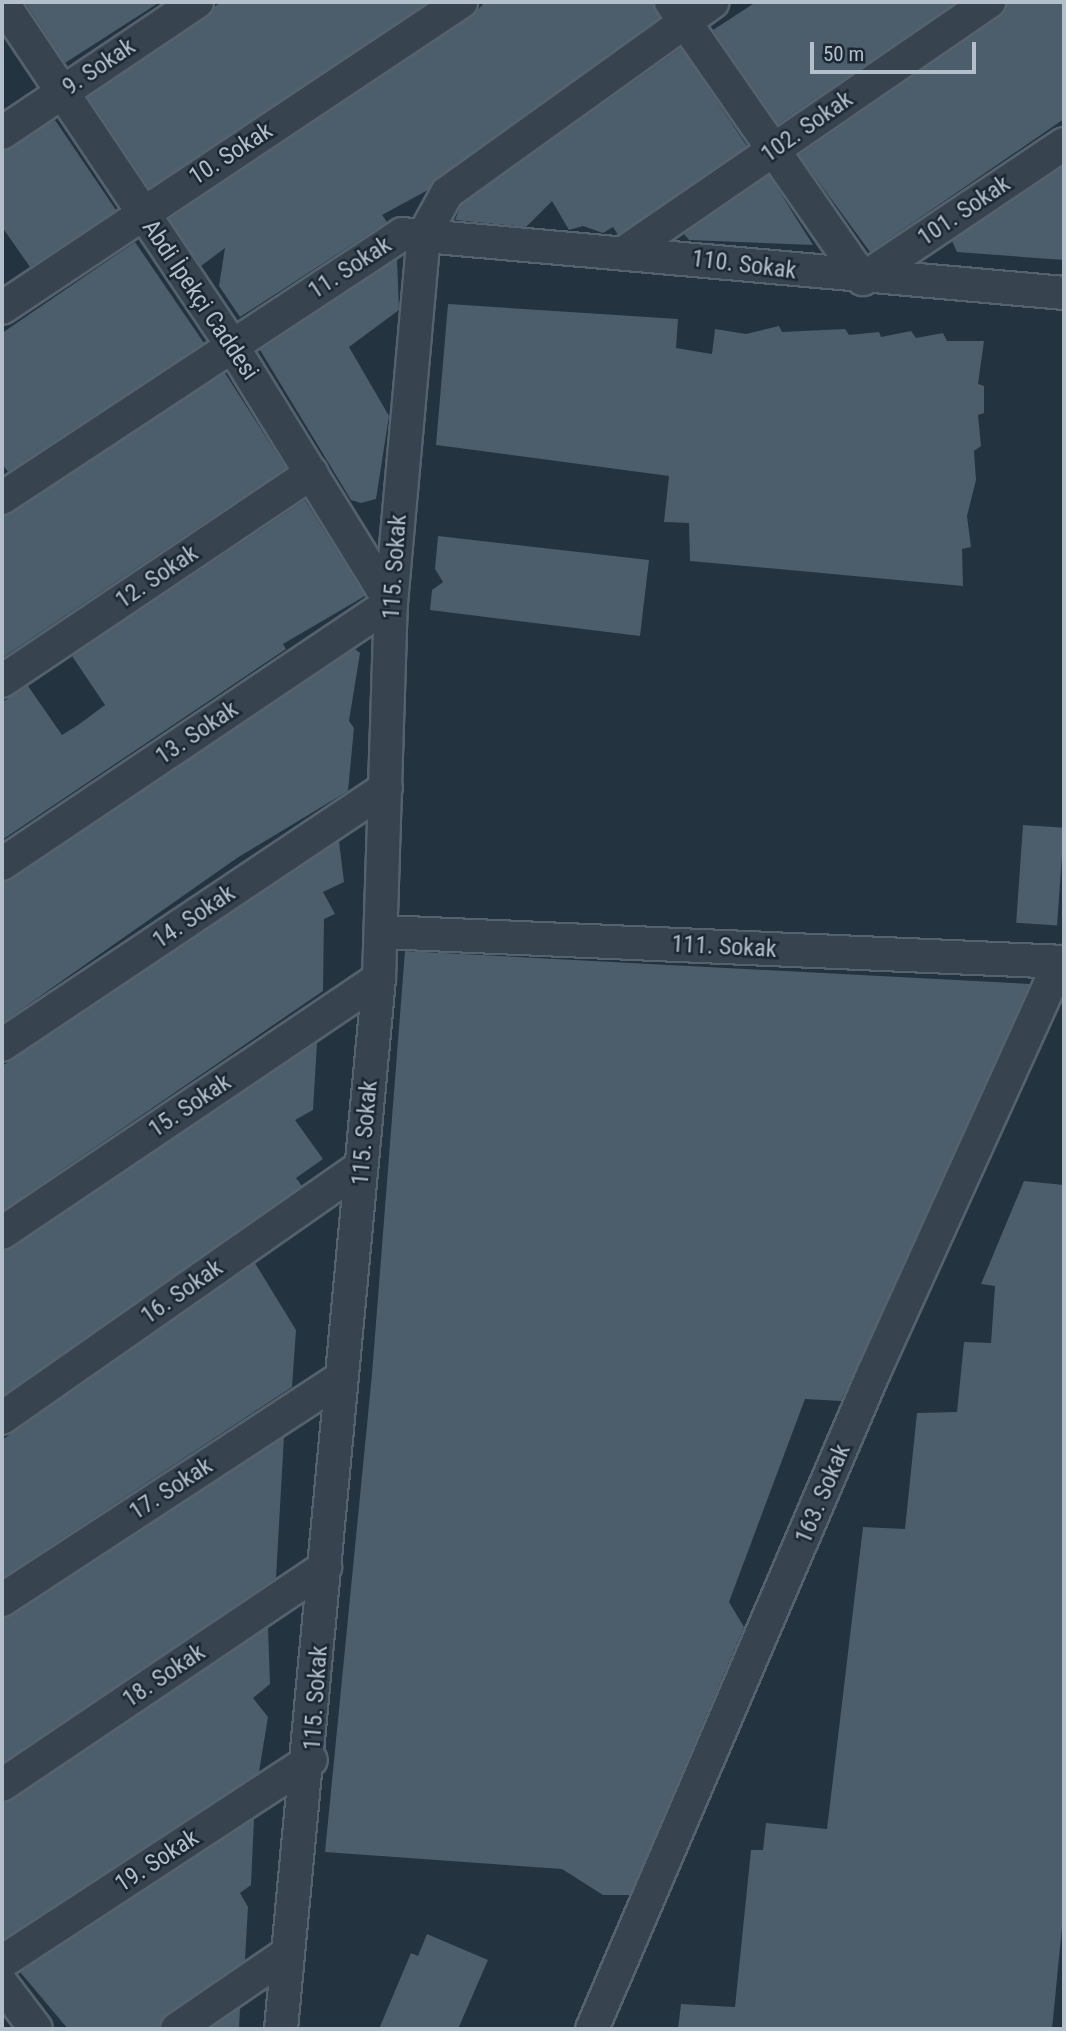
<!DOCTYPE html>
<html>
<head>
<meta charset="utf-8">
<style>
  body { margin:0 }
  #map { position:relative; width:1066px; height:2031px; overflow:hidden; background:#23333f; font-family:"Roboto Condensed",sans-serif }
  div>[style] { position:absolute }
  .building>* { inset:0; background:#4c5d6b; transform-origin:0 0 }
  .roads { filter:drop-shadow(2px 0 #55626d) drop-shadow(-2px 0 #55626d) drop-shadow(0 2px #55626d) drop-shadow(0 -2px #55626d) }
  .minor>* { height:32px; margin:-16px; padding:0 16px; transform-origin:16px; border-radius:16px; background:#37444f }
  span { translate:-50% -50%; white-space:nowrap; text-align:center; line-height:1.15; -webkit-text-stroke:5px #1c2934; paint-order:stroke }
  .street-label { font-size:24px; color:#b3bfca }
  .frame { position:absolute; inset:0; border:4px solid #b3bfca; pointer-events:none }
  .scale { position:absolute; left:810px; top:42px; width:166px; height:32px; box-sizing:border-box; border:4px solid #b3bfca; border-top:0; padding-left:9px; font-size:21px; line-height:24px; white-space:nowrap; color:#b3bfca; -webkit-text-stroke:5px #1c2934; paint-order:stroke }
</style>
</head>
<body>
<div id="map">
  <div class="building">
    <div style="clip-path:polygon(25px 2px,160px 2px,65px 63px)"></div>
    <div style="clip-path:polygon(221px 2px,428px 2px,149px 188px,88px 97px)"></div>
    <div style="clip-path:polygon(485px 2px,653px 2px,660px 18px,428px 190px,382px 215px,387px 222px,240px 317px,219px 286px,225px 248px,201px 266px,169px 219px,471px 17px)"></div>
    <div style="clip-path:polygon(756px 2px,957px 2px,778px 124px,713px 30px)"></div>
    <div style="clip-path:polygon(1007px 2px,1064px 2px,1064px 119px,870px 252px,799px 155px,999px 17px)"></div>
    <div style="clip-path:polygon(681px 48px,747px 146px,618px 235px,613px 227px,603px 233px,583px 226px,569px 230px,552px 201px,526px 227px,455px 220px,461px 205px)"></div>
    <div style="clip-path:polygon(55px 120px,116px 210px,30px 267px,2px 227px,2px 151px)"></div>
    <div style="clip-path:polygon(1064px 166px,1064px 260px,957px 252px,952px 241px)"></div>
    <div style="clip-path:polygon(769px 175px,813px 245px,689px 240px,684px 234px)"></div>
    <div style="clip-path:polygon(135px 242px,204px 343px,8px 472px,2px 464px,2px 333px)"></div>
    <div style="clip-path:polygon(397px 259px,399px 310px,349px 347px,389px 416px,376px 499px,361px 503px,351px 500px,260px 350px)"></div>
    <div style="clip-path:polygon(448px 304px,678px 319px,676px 348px,712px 354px,715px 329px,746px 334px,779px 326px,782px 332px,845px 329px,849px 335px,879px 332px,881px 337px,911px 331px,916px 338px,943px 333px,947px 341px,984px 341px,978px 384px,984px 386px,984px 413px,978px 415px,981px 446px,974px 451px,976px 480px,967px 516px,971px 547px,962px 549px,963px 586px,690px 561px,689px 523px,664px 522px,669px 476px,436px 445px)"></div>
    <div style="clip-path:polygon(225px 373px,286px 468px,2px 658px,2px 516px)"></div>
    <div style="clip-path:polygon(305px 500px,365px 596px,283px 644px,286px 649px,2px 840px,2px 702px,28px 686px,62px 735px,78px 725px,105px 705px,72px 656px)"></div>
    <div style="clip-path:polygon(438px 536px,649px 560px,640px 636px,430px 610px,432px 590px,443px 582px,435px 569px)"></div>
    <div style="clip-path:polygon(355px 649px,360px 653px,349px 721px,354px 728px,348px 791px,237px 858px,2px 1023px,2px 882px)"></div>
    <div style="left:1023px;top:825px;width:41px;height:98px;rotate:4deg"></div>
    <div style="clip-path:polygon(339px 841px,344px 882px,323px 892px,335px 914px,324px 919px,323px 991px,2px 1211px,2px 1066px)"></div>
    <div style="clip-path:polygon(405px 951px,1030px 984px,841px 1401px,805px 1399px,729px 1602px,744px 1627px,630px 1895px,603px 1895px,562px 1869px,325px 1852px,372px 1374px)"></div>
    <div style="clip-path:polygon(317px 1043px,313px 1110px,295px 1120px,323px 1159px,296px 1178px,302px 1186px,2px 1396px,2px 1251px)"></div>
    <div style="clip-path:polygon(1024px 1181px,1064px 1185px,1064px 1907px,1052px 2029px,678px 2029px,681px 2004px,735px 2007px,751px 1850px,763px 1850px,766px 1823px,827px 1829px,863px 1527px,905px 1529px,917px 1413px,957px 1412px,964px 1342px,991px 1343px,995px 1286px,981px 1284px)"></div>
    <div style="clip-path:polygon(255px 1263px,296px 1330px,292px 1387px,2px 1578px,2px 1440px)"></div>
    <div style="clip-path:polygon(284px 1437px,276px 1578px,2px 1763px,2px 1618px)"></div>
    <div style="clip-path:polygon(268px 1627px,270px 1684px,253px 1698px,268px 1717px,259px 1772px,2px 1940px,2px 1803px)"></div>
    <div style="clip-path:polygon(254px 1819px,251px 1885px,240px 1893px,248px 1907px,245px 1960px,167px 2014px,159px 2029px,68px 2029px,20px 1972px)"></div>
    <div style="clip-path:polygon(427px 1934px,488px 1960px,458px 2029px,379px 2029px,411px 1953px,418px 1956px)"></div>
    <div style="clip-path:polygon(240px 2008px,239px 2029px,209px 2029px)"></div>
  </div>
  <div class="roads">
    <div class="minor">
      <div style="left:671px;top:2px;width:337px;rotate:55.3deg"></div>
      <div style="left:863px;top:279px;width:242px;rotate:-33.9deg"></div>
      <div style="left:2px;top:133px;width:235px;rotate:-33.9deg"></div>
      <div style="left:625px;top:252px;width:442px;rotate:-34.5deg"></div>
      <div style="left:2px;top:308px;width:552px;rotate:-33.69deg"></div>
      <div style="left:2px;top:498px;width:479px;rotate:-33.4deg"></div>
      <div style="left:402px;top:234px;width:665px;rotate:5.09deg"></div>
      <div style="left:2px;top:681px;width:373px;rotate:-33.9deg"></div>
      <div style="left:2px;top:864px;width:468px;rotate:-33.9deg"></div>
      <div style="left:391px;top:603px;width:304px;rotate:-121.7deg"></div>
      <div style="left:231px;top:344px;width:412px;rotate:-123.8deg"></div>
      <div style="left:383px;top:932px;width:682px;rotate:2.52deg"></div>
      <div style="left:2px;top:1045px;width:462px;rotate:-33.8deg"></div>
      <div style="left:2px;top:1233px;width:455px;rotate:-34deg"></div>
      <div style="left:2px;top:1418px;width:438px;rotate:-35deg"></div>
      <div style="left:2px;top:1600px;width:405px;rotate:-33.2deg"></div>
      <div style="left:2px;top:1785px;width:390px;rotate:-34deg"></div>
      <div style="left:2px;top:1962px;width:369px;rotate:-33.2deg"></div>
      <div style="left:2px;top:1984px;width:56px;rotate:52.9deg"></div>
      <div style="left:177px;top:2029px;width:131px;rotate:-34.4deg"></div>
      <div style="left:281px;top:2029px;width:1055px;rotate:-84.67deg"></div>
      <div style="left:379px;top:979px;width:376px;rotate:-88.2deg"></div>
      <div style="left:391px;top:603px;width:369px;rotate:-84.9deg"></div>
      <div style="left:424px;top:235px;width:48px;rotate:-61.3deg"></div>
      <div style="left:447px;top:193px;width:327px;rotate:-35.7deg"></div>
      <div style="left:592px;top:2029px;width:715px;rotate:-66.77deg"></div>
      <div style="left:874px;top:1372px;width:450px;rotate:-65.6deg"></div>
    </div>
  </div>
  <div class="street-label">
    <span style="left:99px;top:67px;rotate:-34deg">9. Sokak</span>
    <span style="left:807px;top:127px;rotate:-35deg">102. Sokak</span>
    <span style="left:231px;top:154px;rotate:-33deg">10. Sokak</span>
    <span style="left:964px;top:211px;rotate:-34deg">101. Sokak</span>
    <span style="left:744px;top:265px;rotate:7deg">110. Sokak</span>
    <span style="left:350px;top:268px;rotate:-33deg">11. Sokak</span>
    <span style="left:200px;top:300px;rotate:56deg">Abdi İpekçi Caddesi</span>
    <span style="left:395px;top:567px;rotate:-86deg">115. Sokak</span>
    <span style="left:157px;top:577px;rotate:-34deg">12. Sokak</span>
    <span style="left:197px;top:733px;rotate:-34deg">13. Sokak</span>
    <span style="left:194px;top:917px;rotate:-34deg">14. Sokak</span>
    <span style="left:724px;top:947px;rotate:3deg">111. Sokak</span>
    <span style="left:190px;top:1106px;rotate:-34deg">15. Sokak</span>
    <span style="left:365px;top:1133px;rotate:-85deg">115. Sokak</span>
    <span style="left:182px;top:1292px;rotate:-35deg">16. Sokak</span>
    <span style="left:171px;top:1489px;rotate:-33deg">17. Sokak</span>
    <span style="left:823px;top:1494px;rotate:-67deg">163. Sokak</span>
    <span style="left:164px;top:1676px;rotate:-34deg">18. Sokak</span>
    <span style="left:316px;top:1698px;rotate:-86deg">115. Sokak</span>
    <span style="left:157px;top:1861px;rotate:-33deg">19. Sokak</span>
  </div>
  <div class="frame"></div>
  <div class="scale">50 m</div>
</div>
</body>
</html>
